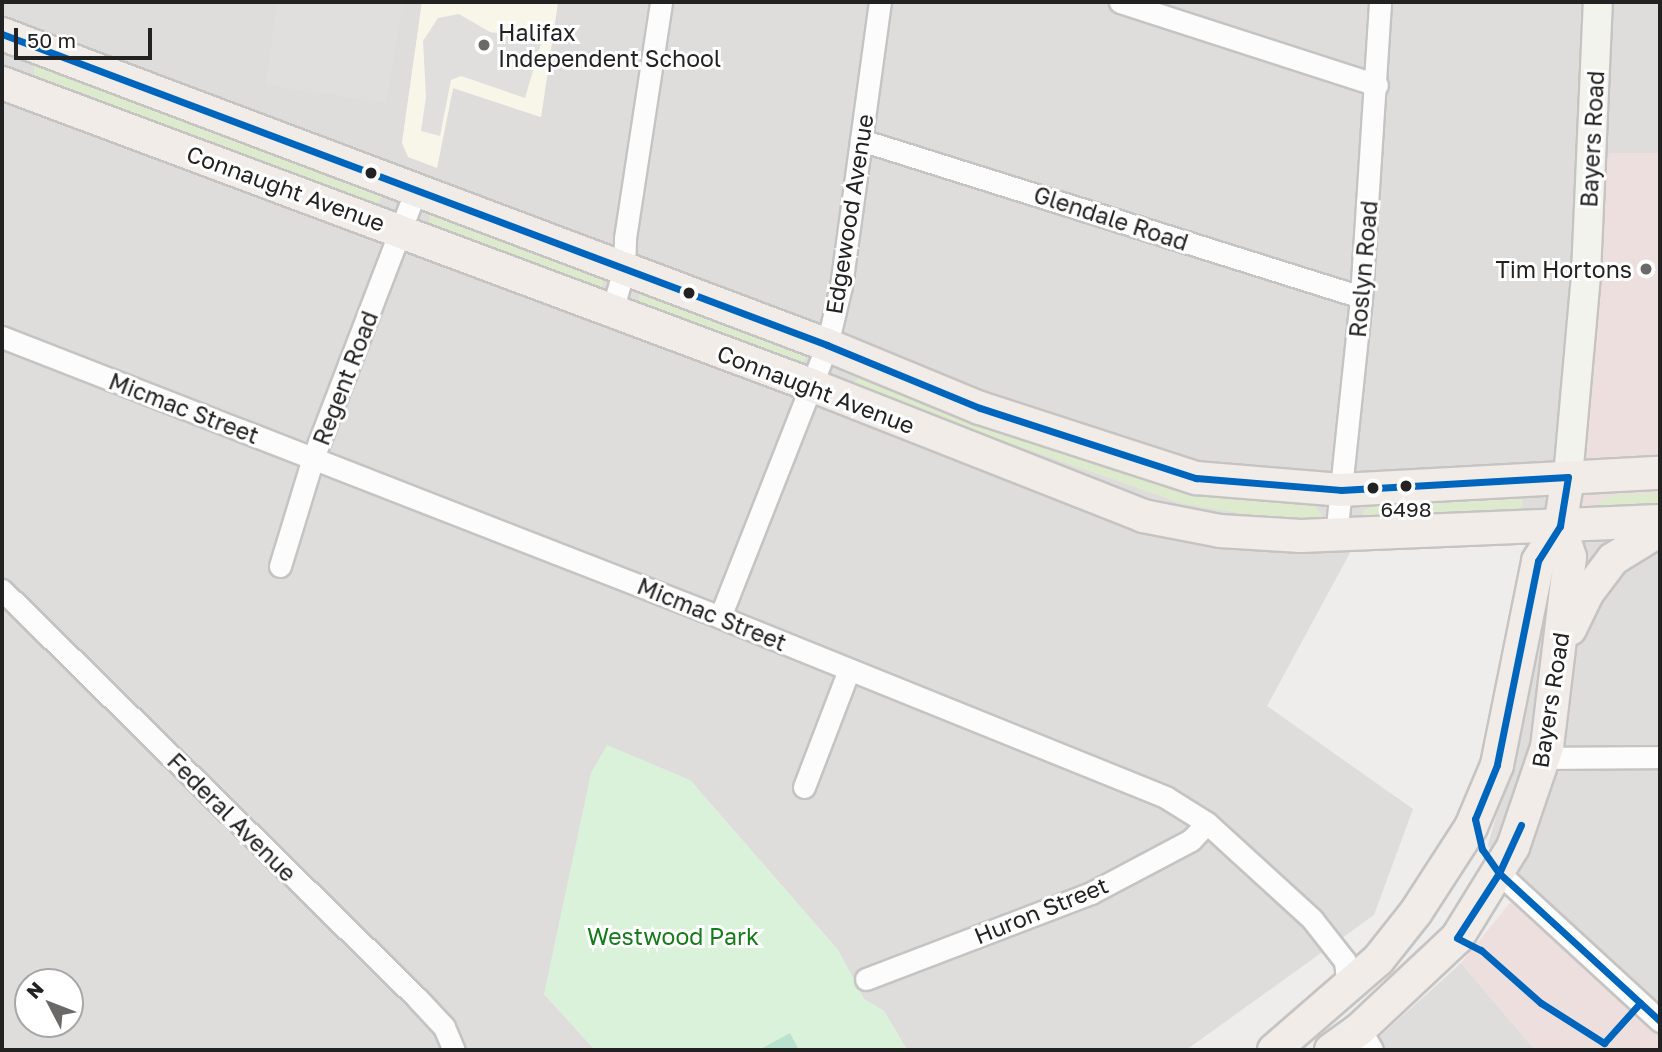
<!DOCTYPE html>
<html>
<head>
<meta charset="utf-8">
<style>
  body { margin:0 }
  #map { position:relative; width:1662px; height:1052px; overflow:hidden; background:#efedeb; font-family:"Golos Text",sans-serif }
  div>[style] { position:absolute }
  .residential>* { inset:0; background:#dfdddc }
  .commercial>* { inset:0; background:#ecdfde }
  .education>* { inset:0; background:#f7f6e8 }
  .grass>* { inset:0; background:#ddeacd }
  .park>* { inset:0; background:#dbf2da }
  .pitch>* { inset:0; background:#b9e3d0 }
  .parking>* { inset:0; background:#e0dfde }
  .roads { filter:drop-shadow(2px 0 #c5c4c3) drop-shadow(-2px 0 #c5c4c3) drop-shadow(0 2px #c5c4c3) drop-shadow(0 -2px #c5c4c3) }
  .street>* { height:21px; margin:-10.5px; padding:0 10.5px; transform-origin:10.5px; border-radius:10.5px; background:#fdfcfc }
  .secondary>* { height:28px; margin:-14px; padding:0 14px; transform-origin:14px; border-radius:14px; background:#f3f3ed }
  .primary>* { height:32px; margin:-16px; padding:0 16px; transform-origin:16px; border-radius:16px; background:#f1ece8 }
  .bus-1>* { height:7px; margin:-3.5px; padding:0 3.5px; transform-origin:3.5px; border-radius:3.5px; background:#0065bd }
  .dots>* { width:19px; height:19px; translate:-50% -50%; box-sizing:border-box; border:4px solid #fff; border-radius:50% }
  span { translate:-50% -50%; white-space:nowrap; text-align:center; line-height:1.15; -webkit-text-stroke:6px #fff; paint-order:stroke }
  .bus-label { font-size:21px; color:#222 }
  .poi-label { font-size:23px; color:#222 }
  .left { translate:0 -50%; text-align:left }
  .right { translate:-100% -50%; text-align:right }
  .street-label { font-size:23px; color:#222 }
  .park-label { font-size:23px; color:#147c19 }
  .frame { position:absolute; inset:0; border:4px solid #222; pointer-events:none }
  .north { position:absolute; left:14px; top:968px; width:70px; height:70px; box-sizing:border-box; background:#fff; border:2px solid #a7a7a7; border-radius:50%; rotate:312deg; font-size:19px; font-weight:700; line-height:28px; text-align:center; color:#222 }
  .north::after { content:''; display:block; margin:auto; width:24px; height:32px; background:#6a6968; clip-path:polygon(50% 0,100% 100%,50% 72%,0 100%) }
  .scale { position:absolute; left:14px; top:28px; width:138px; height:32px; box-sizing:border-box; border:4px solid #222; border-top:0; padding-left:9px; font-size:21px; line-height:24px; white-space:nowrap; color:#222; -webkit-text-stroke:5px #fff; paint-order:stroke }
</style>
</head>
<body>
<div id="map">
  <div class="residential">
    <div style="clip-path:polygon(evenodd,2px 2px,422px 2px,402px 143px,437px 167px,453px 88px,541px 117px,558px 2px,1660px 2px,1660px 153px,1609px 153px,1660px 505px,1660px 1021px,1518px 893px,1488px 845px,1529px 698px,1554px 512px,1364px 527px,1267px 706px,1413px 809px,1374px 915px,1186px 1050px,907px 1050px,884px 1011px,864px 999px,838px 950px,690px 780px,544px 994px,595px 1050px,2px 1050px,2px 2px,28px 982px,70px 982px,70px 1024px,28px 1024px,28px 982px)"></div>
    <div style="clip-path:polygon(1461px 963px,1535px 1050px,1365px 1050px)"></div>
  </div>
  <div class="commercial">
    <div style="clip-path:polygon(1609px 153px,1660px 153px,1660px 505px,1554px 511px)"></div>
    <div style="clip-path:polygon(1518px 893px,1660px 1021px,1660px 1050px,1535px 1050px,1461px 963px)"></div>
  </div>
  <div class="education">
    <div style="clip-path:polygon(422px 2px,558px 2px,541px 117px,453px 88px,437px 168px,408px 157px,402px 143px)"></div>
  </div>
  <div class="grass">
    <div style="clip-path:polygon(41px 61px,384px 190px,378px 206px,34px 80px,34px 64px)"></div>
    <div style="clip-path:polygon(438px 208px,600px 270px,605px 278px,602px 287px,594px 289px,430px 227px,429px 212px)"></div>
    <div style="clip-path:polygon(646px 289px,804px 351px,806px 359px,795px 367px,639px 308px,639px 293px)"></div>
    <div style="clip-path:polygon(861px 375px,1203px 492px,1313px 504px,1322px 515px,1316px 523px,1306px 524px,1183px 504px,857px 390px,852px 385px)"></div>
    <div style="clip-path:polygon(1660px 493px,1660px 509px,1613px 512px,1597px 503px,1612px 495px)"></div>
    <div style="clip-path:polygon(1523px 497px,1522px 508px,1366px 517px,1362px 512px,1371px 505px)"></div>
  </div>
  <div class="park">
    <div style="clip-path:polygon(607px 745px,690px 780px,838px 950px,864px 999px,884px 1011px,907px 1050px,595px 1050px,544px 994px,591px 773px)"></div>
  </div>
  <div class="pitch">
    <div style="clip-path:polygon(790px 1033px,799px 1050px,759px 1050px)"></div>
  </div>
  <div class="parking">
    <div style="clip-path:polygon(277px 2px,402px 4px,386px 103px,266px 85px)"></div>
    <div style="clip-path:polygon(459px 14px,490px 32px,542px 40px,525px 98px,461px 76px,451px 80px,440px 136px,421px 131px,426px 97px,423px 41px,438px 18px)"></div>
  </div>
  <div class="roads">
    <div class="street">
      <div style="left:1120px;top:2px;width:270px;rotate:17.9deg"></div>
      <div style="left:861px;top:140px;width:524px;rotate:17.43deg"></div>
      <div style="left:612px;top:311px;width:44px;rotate:-74.1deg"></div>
      <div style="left:624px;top:269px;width:31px;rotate:-88deg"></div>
      <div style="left:625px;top:238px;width:239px;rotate:-81.3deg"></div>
      <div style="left:2px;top:337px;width:771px;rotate:21.3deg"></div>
      <div style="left:720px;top:617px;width:482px;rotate:22deg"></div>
      <div style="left:1167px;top:798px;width:47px;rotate:32deg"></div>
      <div style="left:1207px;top:823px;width:142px;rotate:42.4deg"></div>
      <div style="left:1312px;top:919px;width:53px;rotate:51.8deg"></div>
      <div style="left:1345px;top:961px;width:28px;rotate:84deg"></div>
      <div style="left:1336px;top:536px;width:240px;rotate:-84deg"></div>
      <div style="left:1361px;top:297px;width:296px;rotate:-86.3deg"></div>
      <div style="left:280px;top:566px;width:113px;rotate:-73deg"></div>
      <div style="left:313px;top:458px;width:285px;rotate:-69deg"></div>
      <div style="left:2px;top:590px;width:582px;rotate:44.51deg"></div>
      <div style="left:417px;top:998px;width:40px;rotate:47deg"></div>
      <div style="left:444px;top:1027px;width:25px;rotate:67deg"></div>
      <div style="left:720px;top:617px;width:292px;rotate:-68.5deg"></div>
      <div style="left:827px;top:345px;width:61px;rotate:-76.7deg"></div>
      <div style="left:841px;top:286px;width:287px;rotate:-82.2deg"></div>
      <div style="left:1545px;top:758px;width:115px;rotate:-0.5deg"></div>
      <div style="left:804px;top:787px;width:125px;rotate:-69deg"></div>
      <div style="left:1499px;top:873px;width:219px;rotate:42.6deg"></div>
      <div style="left:866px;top:979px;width:241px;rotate:-20.9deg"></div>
      <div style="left:1091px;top:893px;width:113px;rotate:-27.9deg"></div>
      <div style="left:1191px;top:840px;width:23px;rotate:-47deg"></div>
      <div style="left:1360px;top:1029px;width:24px;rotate:60deg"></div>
    </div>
    <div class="secondary">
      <div style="left:1568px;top:477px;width:204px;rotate:-84.9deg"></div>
      <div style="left:1586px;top:274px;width:272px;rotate:-87.5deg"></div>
    </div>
    <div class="primary">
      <div style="left:2px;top:34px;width:882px;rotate:20.65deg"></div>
      <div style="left:827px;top:345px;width:165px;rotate:22.4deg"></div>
      <div style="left:980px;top:408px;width:227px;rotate:18deg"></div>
      <div style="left:1196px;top:478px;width:145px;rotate:4.7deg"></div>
      <div style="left:1341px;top:490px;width:319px;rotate:-3.1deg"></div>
      <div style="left:2px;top:83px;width:864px;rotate:20.47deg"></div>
      <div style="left:811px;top:385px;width:357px;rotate:21.5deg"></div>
      <div style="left:1143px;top:516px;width:78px;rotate:11deg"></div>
      <div style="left:1220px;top:531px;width:81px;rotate:3.5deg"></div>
      <div style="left:1301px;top:536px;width:359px;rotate:-2.4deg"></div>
      <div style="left:1570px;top:629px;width:41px;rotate:-64.1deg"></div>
      <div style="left:1588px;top:592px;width:41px;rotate:-52.9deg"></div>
      <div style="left:1613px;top:559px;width:55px;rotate:-31.7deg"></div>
      <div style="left:1274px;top:1050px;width:138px;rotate:-40.9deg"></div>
      <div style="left:1378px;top:960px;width:61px;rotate:-51.6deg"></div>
      <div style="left:1416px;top:912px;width:101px;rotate:-57.1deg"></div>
      <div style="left:1471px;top:827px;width:67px;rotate:-67.2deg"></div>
      <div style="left:1497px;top:765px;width:208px;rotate:-78.6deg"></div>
      <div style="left:1538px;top:561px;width:41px;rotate:-57.8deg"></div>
      <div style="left:1560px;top:526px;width:50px;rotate:-80.7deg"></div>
      <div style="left:1331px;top:1050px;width:36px;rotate:-36deg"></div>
      <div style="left:1360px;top:1029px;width:133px;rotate:-43.2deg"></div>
      <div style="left:1457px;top:938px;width:107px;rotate:-58.4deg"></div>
      <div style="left:1513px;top:847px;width:106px;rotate:-71.2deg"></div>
      <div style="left:1547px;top:747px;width:191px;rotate:-83.1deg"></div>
      <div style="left:1570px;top:557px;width:33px;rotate:-108deg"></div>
    </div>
  </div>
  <div class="bus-1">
    <div style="left:2px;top:34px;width:882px;rotate:20.65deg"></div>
    <div style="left:827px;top:345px;width:165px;rotate:22.4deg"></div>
    <div style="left:980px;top:408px;width:227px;rotate:18deg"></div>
    <div style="left:1196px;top:478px;width:145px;rotate:4.7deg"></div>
    <div style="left:1341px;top:490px;width:227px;rotate:-3.3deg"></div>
    <div style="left:1568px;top:477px;width:50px;rotate:99.3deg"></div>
    <div style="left:1560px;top:526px;width:41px;rotate:122.2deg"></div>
    <div style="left:1538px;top:561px;width:208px;rotate:101.4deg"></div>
    <div style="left:1497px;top:765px;width:58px;rotate:112.2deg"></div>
    <div style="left:1475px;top:819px;width:31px;rotate:77deg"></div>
    <div style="left:1482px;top:849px;width:29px;rotate:55deg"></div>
    <div style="left:1499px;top:873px;width:219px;rotate:42.6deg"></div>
    <div style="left:1521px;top:825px;width:53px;rotate:114.6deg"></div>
    <div style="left:1499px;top:873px;width:77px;rotate:122.9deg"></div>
    <div style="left:1457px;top:938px;width:27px;rotate:27deg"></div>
    <div style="left:1481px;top:950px;width:80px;rotate:41.5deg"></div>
    <div style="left:1541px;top:1003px;width:75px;rotate:32.4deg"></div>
    <div style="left:1604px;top:1043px;width:54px;rotate:-48deg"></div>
  </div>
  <div class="dots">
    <div style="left:484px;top:45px;background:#6a6968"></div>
    <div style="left:371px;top:173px;background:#222"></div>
    <div style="left:1646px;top:269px;background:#6a6968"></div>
    <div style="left:689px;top:293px;background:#222"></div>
    <div style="left:1406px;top:486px;background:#222"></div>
    <div style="left:1373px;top:488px;background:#222"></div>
  </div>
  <div class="bus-label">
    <span style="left:1406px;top:509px">6498</span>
  </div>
  <div class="poi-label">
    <span class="left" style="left:498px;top:45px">Halifax<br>Independent School</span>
    <span class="right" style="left:1632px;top:269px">Tim Hortons</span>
  </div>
  <div class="street-label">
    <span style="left:1592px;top:139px;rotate:-87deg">Bayers Road</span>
    <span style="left:286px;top:188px;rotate:20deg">Connaught Avenue</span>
    <span style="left:849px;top:214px;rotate:-81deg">Edgewood Avenue</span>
    <span style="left:1111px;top:218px;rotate:18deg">Glendale Road</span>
    <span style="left:1363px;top:269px;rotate:-85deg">Roslyn Road</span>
    <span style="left:345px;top:378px;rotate:-69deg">Regent Road</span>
    <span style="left:816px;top:389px;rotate:21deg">Connaught Avenue</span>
    <span style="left:184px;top:408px;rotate:21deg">Micmac Street</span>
    <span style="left:712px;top:614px;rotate:22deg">Micmac Street</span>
    <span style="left:1550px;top:700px;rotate:-81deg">Bayers Road</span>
    <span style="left:232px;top:817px;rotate:45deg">Federal Avenue</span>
    <span style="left:1041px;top:910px;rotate:-22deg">Huron Street</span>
  </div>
  <div class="park-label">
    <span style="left:673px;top:936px">Westwood Park</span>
  </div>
  <div class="frame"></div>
  <div class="north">N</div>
  <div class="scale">50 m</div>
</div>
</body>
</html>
